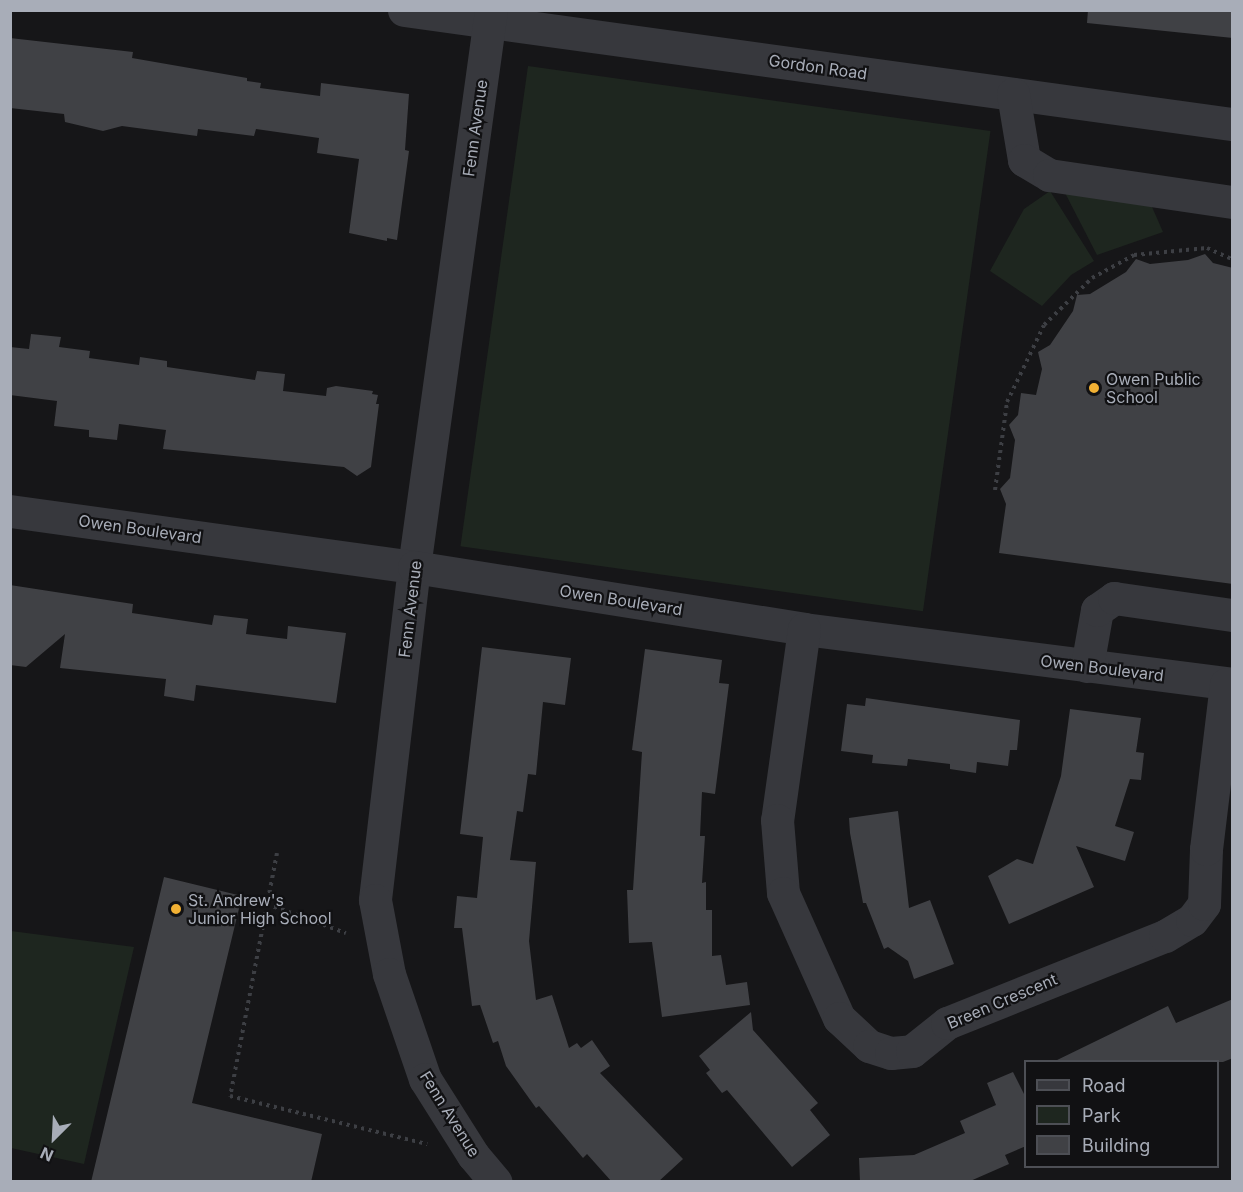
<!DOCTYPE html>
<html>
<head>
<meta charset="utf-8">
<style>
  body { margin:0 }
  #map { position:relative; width:1243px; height:1192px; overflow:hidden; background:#161618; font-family:Inter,sans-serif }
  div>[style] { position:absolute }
  .green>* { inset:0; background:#1e261f; transform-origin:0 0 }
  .building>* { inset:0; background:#404145 }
  .path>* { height:4px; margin-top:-2px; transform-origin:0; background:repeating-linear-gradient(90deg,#3d3f44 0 3px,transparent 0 7.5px) }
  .minor>* { height:33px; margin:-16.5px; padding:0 16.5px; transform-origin:16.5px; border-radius:16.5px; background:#37383d }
  .dots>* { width:16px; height:16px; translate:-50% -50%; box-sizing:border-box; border:3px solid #111113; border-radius:50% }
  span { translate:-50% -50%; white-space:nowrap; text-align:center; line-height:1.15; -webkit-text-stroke:4.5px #111113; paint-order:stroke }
  .street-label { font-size:16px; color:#a8adb8 }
  .poi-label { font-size:16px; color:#a8adb8 }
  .left { translate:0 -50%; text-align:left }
  .frame { position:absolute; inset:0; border:12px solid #a8adb8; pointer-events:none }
  .legend { position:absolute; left:1024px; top:1060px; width:195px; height:108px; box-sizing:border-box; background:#111113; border:2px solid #4d4f55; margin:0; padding:8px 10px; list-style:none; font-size:18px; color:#a8adb8 }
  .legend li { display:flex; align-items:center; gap:12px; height:30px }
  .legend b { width:30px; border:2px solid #4d4f55 }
  .north { position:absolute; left:24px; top:1108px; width:60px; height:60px; -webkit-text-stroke:4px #111113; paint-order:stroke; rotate:204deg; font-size:16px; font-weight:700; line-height:24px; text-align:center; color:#a8adb8 }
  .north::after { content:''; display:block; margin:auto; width:21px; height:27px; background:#a8adb8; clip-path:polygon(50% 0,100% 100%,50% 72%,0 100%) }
</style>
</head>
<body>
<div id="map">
  <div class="green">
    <div style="left:528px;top:66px;width:467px;height:485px;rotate:8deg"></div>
    <div style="clip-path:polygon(1062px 187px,1149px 200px,1163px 232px,1097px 255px)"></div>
    <div style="clip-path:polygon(1050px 191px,1094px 261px,1071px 275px,1042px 306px,990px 271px,1024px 209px)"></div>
    <div style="clip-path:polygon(11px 931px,134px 947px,84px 1164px,11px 1148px)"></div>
  </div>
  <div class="building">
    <div style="clip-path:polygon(1088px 10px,1233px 10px,1233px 38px,1087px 23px)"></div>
    <div style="clip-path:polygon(10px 38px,133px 52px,132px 58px,247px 78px,247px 81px,261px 83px,260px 88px,320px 96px,321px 83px,409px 94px,405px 150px,409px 151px,397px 240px,387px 238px,387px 241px,349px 233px,359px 159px,317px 153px,319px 138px,256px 129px,254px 136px,198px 129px,197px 136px,122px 126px,103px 131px,65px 122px,64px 114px,10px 108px)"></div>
    <div style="clip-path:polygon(1205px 254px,1213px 263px,1233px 268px,1233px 584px,999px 553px,1006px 504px,1000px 489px,1010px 478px,1015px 440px,1009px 425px,1018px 415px,1021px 393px,1036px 395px,1042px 369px,1038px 352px,1050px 345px,1073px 311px,1077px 295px,1090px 294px,1126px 272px,1136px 259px,1150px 264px,1188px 260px)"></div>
    <div style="clip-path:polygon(31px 334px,61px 337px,59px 347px,90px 351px,89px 358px,139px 365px,140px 357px,167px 361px,167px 367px,255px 380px,257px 371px,285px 374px,283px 391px,326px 396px,327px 388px,336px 386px,373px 391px,372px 394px,378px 395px,376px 404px,379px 404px,371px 467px,357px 476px,344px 467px,163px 449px,166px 430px,119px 424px,117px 440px,89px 437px,89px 430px,54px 426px,57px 401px,10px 395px,10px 347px,29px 349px)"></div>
    <div style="clip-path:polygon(10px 585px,133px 604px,132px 613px,212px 625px,214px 615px,248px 619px,246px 634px,287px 639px,288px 626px,346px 633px,336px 703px,196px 685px,194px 701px,164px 696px,166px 679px,60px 668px,65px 634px,26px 667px,10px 665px)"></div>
    <div style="clip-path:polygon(482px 647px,571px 658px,565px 705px,543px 702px,536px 775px,528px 774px,523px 812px,517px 811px,510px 860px,536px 862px,529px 941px,536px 1000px,552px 995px,569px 1048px,577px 1043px,581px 1048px,592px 1040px,610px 1066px,600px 1073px,683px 1159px,658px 1182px,612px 1182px,587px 1154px,583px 1158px,539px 1106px,536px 1108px,506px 1066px,498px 1041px,493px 1043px,480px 1005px,472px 1006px,462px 928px,454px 928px,457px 896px,477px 898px,483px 837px,460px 834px)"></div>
    <div style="clip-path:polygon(645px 649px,722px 660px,719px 683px,729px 684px,715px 794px,702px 792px,700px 836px,705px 836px,702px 883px,706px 882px,706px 910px,712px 910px,712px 956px,721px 955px,726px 985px,747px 982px,750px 1005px,662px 1017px,652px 942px,629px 943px,627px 890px,633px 890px,642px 752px,632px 750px)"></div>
    <div style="clip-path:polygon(866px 698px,1020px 720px,1017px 750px,1010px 750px,1008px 766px,977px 762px,976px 773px,950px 769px,950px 764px,908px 759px,907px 766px,872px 763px,873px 755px,841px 751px,847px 704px,865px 706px)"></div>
    <div style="clip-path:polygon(1070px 709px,1141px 718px,1136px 752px,1144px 753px,1141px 780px,1130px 779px,1115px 826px,1134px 832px,1125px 861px,1076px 846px,1094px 887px,1009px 924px,988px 876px,1017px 859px,1033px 864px,1061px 776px)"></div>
    <div style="clip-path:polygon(898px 811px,909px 908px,930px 900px,954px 964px,914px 979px,908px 961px,888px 947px,884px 949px,866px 903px,863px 903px,850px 833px,849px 818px)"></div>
    <div style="clip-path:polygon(164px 877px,242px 896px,192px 1103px,322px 1134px,311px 1182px,91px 1182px)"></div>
    <div style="clip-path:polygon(1233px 999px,1233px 1058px,1223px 1062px,1053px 1062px,1168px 1006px,1176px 1023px)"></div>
    <div style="clip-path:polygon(751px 1012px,753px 1030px,818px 1103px,810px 1110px,830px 1135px,792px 1167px,727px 1090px,722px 1093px,706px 1073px,710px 1070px,699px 1056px)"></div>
    <div style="clip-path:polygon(1013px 1072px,1026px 1098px,1026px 1146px,1005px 1155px,1009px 1164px,968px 1182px,860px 1182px,859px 1158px,914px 1155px,965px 1133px,960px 1121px,996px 1105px,987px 1083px)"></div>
  </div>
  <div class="path">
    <div style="left:995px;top:490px;width:89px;rotate:-82.2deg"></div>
    <div style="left:1007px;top:402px;width:85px;rotate:-64.3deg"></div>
    <div style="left:1044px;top:325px;width:67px;rotate:-44.4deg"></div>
    <div style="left:1092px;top:278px;width:48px;rotate:-28.7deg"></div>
    <div style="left:1134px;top:255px;width:73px;rotate:-5.5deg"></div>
    <div style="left:1207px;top:248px;width:27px;rotate:24deg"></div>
    <div style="left:277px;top:853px;width:248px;rotate:100.9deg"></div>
    <div style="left:230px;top:1096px;width:203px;rotate:13.7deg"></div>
    <div style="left:267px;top:904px;width:84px;rotate:20.2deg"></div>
  </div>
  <div class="minor">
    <div style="left:404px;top:10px;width:836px;rotate:7.84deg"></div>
    <div style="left:491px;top:10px;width:562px;rotate:97.87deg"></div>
    <div style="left:414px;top:567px;width:335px;rotate:96.7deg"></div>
    <div style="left:375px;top:900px;width:75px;rotate:79.3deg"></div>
    <div style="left:389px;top:974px;width:111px;rotate:71.1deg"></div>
    <div style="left:425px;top:1079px;width:90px;rotate:57.7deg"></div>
    <div style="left:473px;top:1155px;width:35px;rotate:50deg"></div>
    <div style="left:1013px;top:94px;width:67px;rotate:80.5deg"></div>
    <div style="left:1024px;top:160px;width:29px;rotate:31deg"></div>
    <div style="left:1049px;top:175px;width:185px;rotate:8.4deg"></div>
    <div style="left:10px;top:511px;width:408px;rotate:7.9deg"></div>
    <div style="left:414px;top:567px;width:395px;rotate:9deg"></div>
    <div style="left:804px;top:629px;width:432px;rotate:7.3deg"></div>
    <div style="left:804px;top:629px;width:193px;rotate:98deg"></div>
    <div style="left:777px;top:820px;width:73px;rotate:85.3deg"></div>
    <div style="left:783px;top:893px;width:137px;rotate:65.9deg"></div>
    <div style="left:839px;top:1018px;width:41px;rotate:43deg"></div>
    <div style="left:869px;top:1046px;width:23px;rotate:18deg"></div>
    <div style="left:891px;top:1053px;width:21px;rotate:-5deg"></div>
    <div style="left:912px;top:1051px;width:45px;rotate:-38.7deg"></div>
    <div style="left:947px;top:1023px;width:235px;rotate:-21.8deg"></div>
    <div style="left:1165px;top:936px;width:31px;rotate:-31deg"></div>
    <div style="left:1192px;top:920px;width:20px;rotate:-53deg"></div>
    <div style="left:1204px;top:904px;width:55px;rotate:-87.9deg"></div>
    <div style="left:1206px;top:849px;width:166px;rotate:-83.1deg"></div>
    <div style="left:1087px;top:666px;width:57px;rotate:-79.9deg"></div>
    <div style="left:1097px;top:610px;width:21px;rotate:-35deg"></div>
    <div style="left:1114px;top:598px;width:119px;rotate:8.2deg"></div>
  </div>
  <div class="dots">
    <div style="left:1094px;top:388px;background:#f2b134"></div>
    <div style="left:176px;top:909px;background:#f2b134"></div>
  </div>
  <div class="street-label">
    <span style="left:818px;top:67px;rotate:8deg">Gordon Road</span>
    <span style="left:475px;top:128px;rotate:-82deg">Fenn Avenue</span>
    <span style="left:140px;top:529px;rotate:8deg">Owen Boulevard</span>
    <span style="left:621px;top:600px;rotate:9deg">Owen Boulevard</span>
    <span style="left:410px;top:609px;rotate:-83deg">Fenn Avenue</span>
    <span style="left:1102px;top:668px;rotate:7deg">Owen Boulevard</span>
    <span style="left:1002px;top:1001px;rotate:-23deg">Breen Crescent</span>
    <span style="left:450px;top:1114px;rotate:58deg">Fenn Avenue</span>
  </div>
  <div class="poi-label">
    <span class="left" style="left:1106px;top:388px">Owen Public<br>School</span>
    <span class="left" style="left:188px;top:909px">St. Andrew's<br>Junior High School</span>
  </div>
  <div class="frame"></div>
  <ul class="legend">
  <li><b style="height:8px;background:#37383d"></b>Road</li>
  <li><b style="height:16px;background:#1e261f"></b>Park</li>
  <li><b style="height:16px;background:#404145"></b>Building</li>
  </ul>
  <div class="north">N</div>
</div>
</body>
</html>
